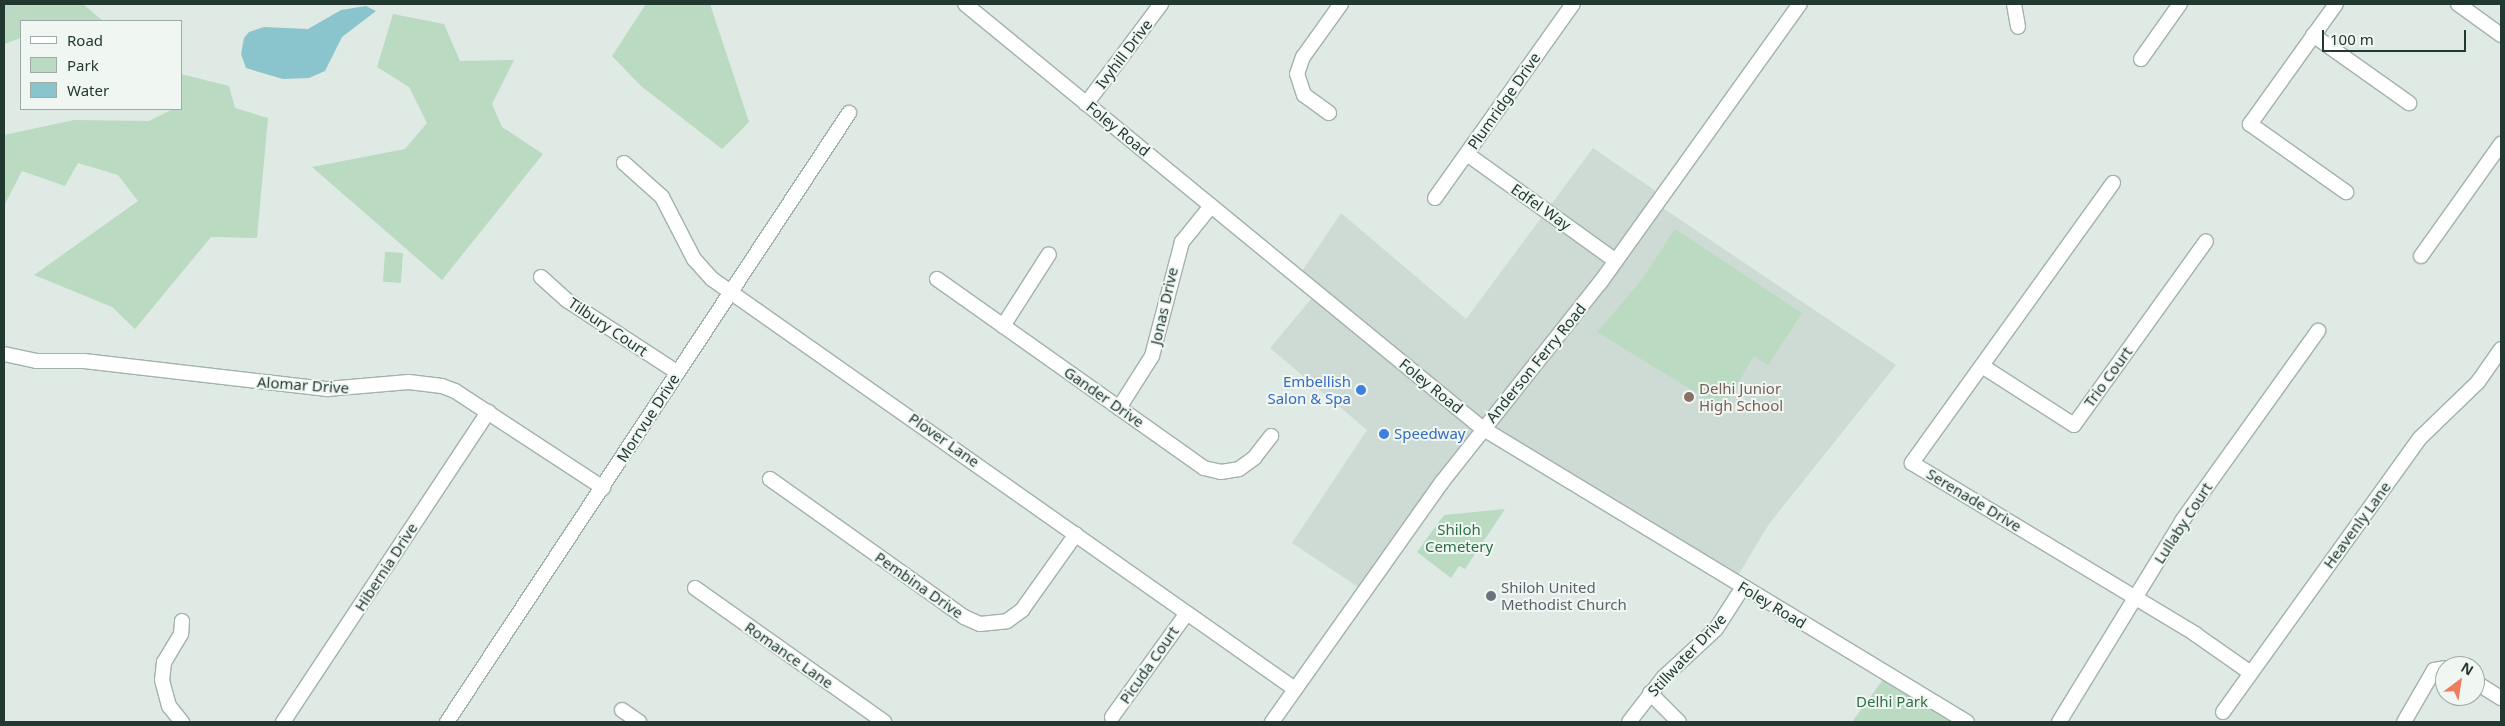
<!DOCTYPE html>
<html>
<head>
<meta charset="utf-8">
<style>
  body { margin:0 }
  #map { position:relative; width:2505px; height:726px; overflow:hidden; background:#e0eae5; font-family:"Noto Sans",sans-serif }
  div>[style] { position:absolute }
  .built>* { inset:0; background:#cedad4 }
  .green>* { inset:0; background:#badac2; transform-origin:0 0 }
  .water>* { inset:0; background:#8ac4cc }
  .roads { filter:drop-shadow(1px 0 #a3b1ac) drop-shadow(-1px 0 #a3b1ac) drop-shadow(0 1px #a3b1ac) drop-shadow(0 -1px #a3b1ac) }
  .minor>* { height:14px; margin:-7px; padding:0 7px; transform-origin:7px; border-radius:7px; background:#fff }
  .dots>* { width:14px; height:14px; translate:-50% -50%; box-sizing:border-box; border:2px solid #f0f7f3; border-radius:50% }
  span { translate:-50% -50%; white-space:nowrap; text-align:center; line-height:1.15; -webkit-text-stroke:4px #f0f7f3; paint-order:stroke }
  .street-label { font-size:15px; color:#223932 }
  .shop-label { font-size:15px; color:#366cbe }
  .right { translate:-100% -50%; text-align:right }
  .left { translate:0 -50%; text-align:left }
  .education-label { font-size:15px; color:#785e54 }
  .park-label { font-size:15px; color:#2e6e45 }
  .worship-label { font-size:15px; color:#5b616d }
  .frame { position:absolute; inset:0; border:5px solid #223932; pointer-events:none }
  .legend { position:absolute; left:20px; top:20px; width:162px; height:90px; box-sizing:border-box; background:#f0f7f3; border:1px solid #9eaba6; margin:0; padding:6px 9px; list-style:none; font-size:15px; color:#223932 }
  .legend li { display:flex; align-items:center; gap:10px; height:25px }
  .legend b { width:25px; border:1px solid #9eaba6 }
  .north { position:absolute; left:2435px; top:656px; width:50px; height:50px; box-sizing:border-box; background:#f0f7f3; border:1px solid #9eaba6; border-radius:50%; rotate:31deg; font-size:14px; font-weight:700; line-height:20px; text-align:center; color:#223932 }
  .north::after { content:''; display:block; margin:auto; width:18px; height:22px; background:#ea7e5e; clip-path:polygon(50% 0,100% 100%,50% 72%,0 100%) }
  .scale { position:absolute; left:2322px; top:30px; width:144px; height:22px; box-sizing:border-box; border:2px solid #223932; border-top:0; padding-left:6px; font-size:15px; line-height:18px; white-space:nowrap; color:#223932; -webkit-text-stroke:4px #f0f7f3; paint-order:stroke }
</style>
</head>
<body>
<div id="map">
  <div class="built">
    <div style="clip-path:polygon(1593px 148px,1663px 196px,1657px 204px,1896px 365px,1769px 524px,1734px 582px,1482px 429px,1364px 591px,1292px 543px,1367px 430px,1270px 348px,1316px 293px,1298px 277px,1341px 213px,1466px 319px)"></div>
  </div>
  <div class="green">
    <div style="clip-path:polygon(4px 4px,83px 4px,103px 21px,21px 21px,21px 38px,4px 44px)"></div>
    <div style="clip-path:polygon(646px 4px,710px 4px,749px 122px,722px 149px,641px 86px,612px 56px)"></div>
    <div style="clip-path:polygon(393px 14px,444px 24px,460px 61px,514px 60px,492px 104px,502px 127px,543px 154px,442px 280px,312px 167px,405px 149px,427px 123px,409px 87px,377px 67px)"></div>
    <div style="clip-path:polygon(181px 74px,229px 86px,235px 108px,268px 118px,257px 238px,211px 237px,135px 329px,112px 307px,34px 275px,138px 201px,118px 175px,78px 163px,65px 186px,22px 171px,4px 206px,4px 135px,74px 120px,149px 121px,173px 109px,181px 109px)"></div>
    <div style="clip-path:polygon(1675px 229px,1802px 313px,1768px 365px,1754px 356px,1723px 409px,1597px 332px,1641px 281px)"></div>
    <div style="left:403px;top:253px;width:30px;height:18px;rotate:94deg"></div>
    <div style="clip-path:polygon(1505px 509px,1465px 569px,1459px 566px,1451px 578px,1417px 552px,1444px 515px)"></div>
    <div style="clip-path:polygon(1887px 674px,1956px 716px,1952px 722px,1852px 722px)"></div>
  </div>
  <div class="water">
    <div style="clip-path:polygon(366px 6px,376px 11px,342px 37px,325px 71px,309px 78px,283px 79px,246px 68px,241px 54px,244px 38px,249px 32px,264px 27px,308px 29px,341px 10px)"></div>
  </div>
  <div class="roads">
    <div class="minor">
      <div style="left:965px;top:4px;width:669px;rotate:39.36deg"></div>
      <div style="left:1482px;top:428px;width:567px;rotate:31.22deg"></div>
      <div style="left:2014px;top:4px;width:23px;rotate:80deg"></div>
      <div style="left:2336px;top:4px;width:148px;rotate:125.6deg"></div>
      <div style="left:2250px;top:124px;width:118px;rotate:35.3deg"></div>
      <div style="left:2458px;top:4px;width:53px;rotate:35.8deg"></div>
      <div style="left:2313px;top:35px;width:118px;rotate:35.3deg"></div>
      <div style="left:2141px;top:59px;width:67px;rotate:-54.7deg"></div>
      <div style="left:1086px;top:104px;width:125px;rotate:-53.1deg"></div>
      <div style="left:1329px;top:113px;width:31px;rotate:-144deg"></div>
      <div style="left:1304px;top:95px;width:22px;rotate:-108deg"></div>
      <div style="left:1297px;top:74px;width:18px;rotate:-71deg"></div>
      <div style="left:1303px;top:57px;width:65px;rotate:-54.4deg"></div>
      <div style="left:1467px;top:154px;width:183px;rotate:35.7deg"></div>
      <div style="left:624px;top:163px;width:51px;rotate:41.8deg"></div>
      <div style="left:662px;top:197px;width:70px;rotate:62.7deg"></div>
      <div style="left:694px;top:259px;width:27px;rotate:48deg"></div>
      <div style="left:712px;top:279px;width:713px;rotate:35.12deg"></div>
      <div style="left:2113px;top:183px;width:345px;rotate:125.7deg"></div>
      <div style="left:1912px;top:463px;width:331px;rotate:31.1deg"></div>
      <div style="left:2195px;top:634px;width:68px;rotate:34.9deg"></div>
      <div style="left:1435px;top:198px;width:238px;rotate:-54.6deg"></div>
      <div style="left:2421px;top:256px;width:138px;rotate:-54.5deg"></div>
      <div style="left:541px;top:277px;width:36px;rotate:42deg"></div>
      <div style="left:568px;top:301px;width:131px;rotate:33.2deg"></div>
      <div style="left:937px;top:279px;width:327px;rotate:35.3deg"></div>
      <div style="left:1204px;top:468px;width:17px;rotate:13deg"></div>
      <div style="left:1221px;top:472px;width:18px;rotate:-9deg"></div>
      <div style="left:1239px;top:469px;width:19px;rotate:-36deg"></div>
      <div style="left:1254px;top:458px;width:28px;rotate:-52deg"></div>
      <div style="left:1003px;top:326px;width:85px;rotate:-57.4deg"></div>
      <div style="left:4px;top:354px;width:34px;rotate:12deg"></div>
      <div style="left:37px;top:361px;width:47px"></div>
      <div style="left:84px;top:361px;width:245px;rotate:6.6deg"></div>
      <div style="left:327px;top:389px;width:82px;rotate:-4.9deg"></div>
      <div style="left:409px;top:382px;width:33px;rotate:7deg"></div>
      <div style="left:442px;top:386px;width:14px;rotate:21deg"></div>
      <div style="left:455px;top:391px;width:177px;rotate:33.2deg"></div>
      <div style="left:1982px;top:366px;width:109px;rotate:32.7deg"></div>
      <div style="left:2074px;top:425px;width:226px;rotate:-54.3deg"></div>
      <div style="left:1119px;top:408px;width:62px;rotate:-57.6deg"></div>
      <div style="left:1152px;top:356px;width:118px;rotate:-75.3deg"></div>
      <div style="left:1182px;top:242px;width:46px;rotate:-51.1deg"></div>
      <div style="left:770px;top:479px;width:238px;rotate:35.4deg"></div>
      <div style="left:964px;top:617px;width:17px;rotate:24deg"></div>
      <div style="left:980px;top:624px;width:27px;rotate:-6deg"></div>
      <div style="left:1007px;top:621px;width:19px;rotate:-36deg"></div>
      <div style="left:1022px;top:610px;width:93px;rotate:-54.6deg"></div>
      <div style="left:695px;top:588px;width:232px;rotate:35.3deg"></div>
      <div style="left:182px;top:621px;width:13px;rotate:94deg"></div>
      <div style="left:181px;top:634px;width:33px;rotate:121deg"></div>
      <div style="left:164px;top:662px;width:18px;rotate:96deg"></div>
      <div style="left:162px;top:680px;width:27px;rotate:75deg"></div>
      <div style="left:169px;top:706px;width:21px;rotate:51deg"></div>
      <div style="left:2475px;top:682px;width:31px;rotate:32deg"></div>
      <div style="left:1650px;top:693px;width:41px;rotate:45deg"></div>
      <div style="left:622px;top:710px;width:21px;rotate:35deg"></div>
      <div style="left:2223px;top:712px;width:337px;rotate:-54.3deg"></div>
      <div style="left:2420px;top:438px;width:81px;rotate:-44deg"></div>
      <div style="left:2478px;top:382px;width:40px;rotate:-55.1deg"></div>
      <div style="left:1112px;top:717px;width:128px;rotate:-54.2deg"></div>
      <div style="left:283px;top:722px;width:372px;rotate:-56.5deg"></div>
      <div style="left:447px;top:722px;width:730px;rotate:-56.57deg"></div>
      <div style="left:1272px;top:722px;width:294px;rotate:-54.7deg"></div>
      <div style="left:1442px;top:482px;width:254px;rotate:-51.6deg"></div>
      <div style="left:1600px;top:283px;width:343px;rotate:-54.4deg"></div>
      <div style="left:1629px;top:722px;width:56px;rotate:-52.3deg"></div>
      <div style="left:1663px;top:678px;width:72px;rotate:-42.8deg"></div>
      <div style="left:1716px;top:629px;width:50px;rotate:-57.3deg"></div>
      <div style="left:2059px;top:722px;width:236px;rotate:-58.5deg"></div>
      <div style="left:2182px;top:521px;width:234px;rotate:-54.4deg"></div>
      <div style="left:2404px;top:722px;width:60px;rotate:-60deg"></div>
      <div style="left:2434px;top:670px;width:11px;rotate:-10deg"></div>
    </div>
  </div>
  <div class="dots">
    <div style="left:1361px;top:390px;background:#3f7fe0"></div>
    <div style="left:1689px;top:397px;background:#8d6e63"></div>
    <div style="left:1384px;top:434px;background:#3f7fe0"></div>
    <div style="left:1491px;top:596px;background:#6b7280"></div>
  </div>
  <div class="street-label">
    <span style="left:1124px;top:54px;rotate:-53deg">Ivyhill Drive</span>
    <span style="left:1504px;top:101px;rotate:-55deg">Plumridge Drive</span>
    <span style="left:1118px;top:129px;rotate:39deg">Foley Road</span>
    <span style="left:1541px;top:207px;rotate:35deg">Edfel Way</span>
    <span style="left:1164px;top:306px;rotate:-77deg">Jonas Drive</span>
    <span style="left:608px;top:327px;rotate:34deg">Tilbury Court</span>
    <span style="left:1536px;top:363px;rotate:-51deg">Anderson Ferry Road</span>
    <span style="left:2108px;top:377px;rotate:-54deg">Trio Court</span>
    <span style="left:303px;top:385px;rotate:4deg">Alomar Drive</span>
    <span style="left:1431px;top:386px;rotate:39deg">Foley Road</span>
    <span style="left:1104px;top:397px;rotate:35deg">Gander Drive</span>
    <span style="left:648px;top:418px;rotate:-57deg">Morrvue Drive</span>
    <span style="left:944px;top:440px;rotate:35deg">Plover Lane</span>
    <span style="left:1974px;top:500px;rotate:31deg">Serenade Drive</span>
    <span style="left:2183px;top:523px;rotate:-57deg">Lullaby Court</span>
    <span style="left:2357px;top:525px;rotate:-54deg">Heavenly Lane</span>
    <span style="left:386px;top:567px;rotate:-57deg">Hibernia Drive</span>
    <span style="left:919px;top:585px;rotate:35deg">Pembina Drive</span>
    <span style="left:1772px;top:605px;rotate:31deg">Foley Road</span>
    <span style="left:789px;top:655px;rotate:35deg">Romance Lane</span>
    <span style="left:1687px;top:655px;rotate:-47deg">Stillwater Drive</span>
    <span style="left:1149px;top:665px;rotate:-55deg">Picuda Court</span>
  </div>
  <div class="shop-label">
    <span class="right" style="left:1351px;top:390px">Embellish<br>Salon &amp; Spa</span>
    <span class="left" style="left:1394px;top:434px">Speedway</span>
  </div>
  <div class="education-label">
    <span class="left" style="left:1699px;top:397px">Delhi Junior<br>High School</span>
  </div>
  <div class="park-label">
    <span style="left:1459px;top:538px">Shiloh<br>Cemetery</span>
    <span style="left:1892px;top:702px">Delhi Park</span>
  </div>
  <div class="worship-label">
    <span class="left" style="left:1501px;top:596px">Shiloh United<br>Methodist Church</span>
  </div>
  <div class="frame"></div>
  <ul class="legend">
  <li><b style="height:6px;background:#fff"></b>Road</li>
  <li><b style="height:14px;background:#badac2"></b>Park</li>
  <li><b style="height:14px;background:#8ac4cc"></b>Water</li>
  </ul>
  <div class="north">N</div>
  <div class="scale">100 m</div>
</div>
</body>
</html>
